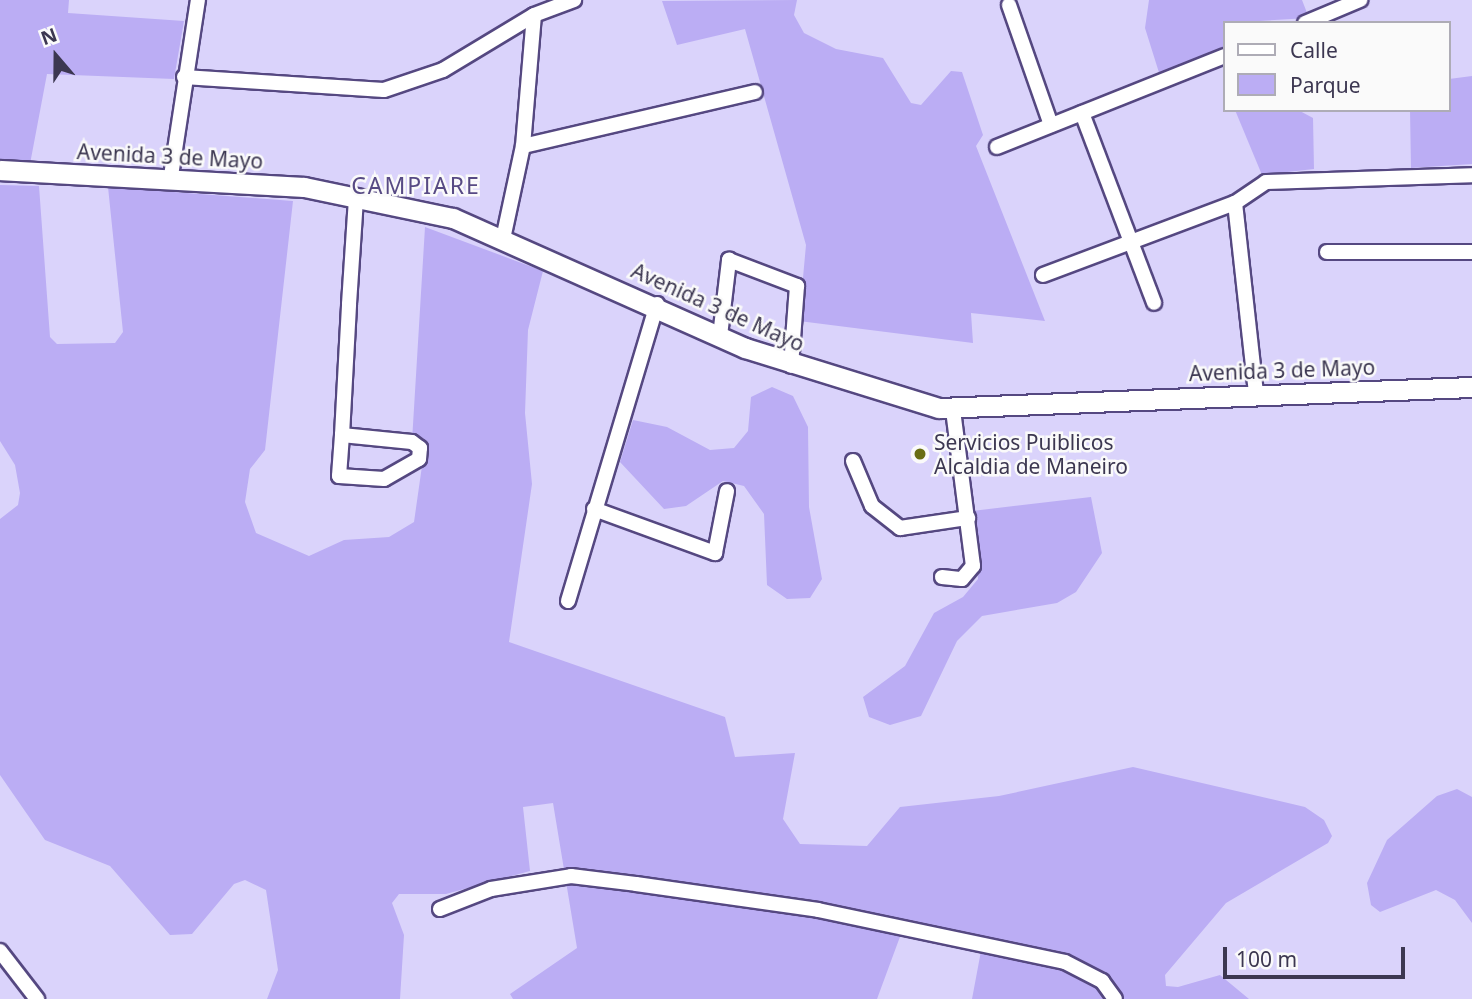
<!DOCTYPE html>
<html>
<head>
<meta charset="utf-8">
<style>
  body { margin:0 }
  #map { position:relative; width:1472px; height:999px; overflow:hidden; background:#dad3fb; font-family:"Noto Sans",sans-serif }
  div>[style] { position:absolute }
  .green>* { inset:0; background:#bbadf4 }
  .roads { filter:drop-shadow(2px 0 #554881) drop-shadow(-2px 0 #554881) drop-shadow(0 2px #554881) drop-shadow(0 -2px #554881) }
  .street>* { height:14px; margin:-7px; padding:0 7px; transform-origin:7px; border-radius:7px; background:#fff }
  .secondary>* { height:19px; margin:-9.5px; padding:0 9.5px; transform-origin:9.5px; border-radius:9.5px; background:#fff }
  .dots>* { width:19px; height:19px; translate:-50% -50%; box-sizing:border-box; border:4px solid #fafafa; border-radius:50% }
  span { translate:-50% -50%; white-space:nowrap; text-align:center; line-height:1.15; -webkit-text-stroke:5px #fafafa; paint-order:stroke }
  .street-label { font-size:21px; color:#3c3751 }
  .poi-label { font-size:21px; color:#3c3751 }
  .left { translate:0 -50%; text-align:left }
  .neighbourhood-label { font-size:23px; color:#574a84; letter-spacing:2px }
  .legend { position:absolute; left:1223px; top:21px; width:228px; height:91px; box-sizing:border-box; background:#fafafa; border:2px solid #aeacb6; margin:0; padding:9px 12px; list-style:none; font-size:21px; color:#3c3751 }
  .legend li { display:flex; align-items:center; gap:14px; height:35px }
  .legend b { width:35px; border:2px solid #aeacb6 }
  .north { position:absolute; left:21px; top:21px; width:70px; height:70px; -webkit-text-stroke:5px #fafafa; paint-order:stroke; rotate:340deg; font-size:19px; font-weight:700; line-height:28px; text-align:center; color:#3c3751 }
  .north::after { content:''; display:block; margin:auto; width:24px; height:32px; background:#3c3751; clip-path:polygon(50% 0,100% 100%,50% 72%,0 100%) }
  .scale { position:absolute; left:1223px; top:947px; width:182px; height:32px; box-sizing:border-box; border:4px solid #3c3751; border-top:0; padding-left:9px; font-size:21px; line-height:24px; white-space:nowrap; color:#3c3751; -webkit-text-stroke:5px #fafafa; paint-order:stroke }
</style>
</head>
<body>
<div id="map">
  <div class="green">
    <div style="clip-path:polygon(0 0,69px 0,68px 13px,184px 21px,174px 79px,47px 74px,30px 164px,0 164px)"></div>
    <div style="clip-path:polygon(797px 0,794px 15px,804px 33px,836px 49px,883px 58px,911px 103px,921px 105px,951px 71px,962px 72px,983px 135px,976px 146px,1045px 321px,971px 313px,973px 343px,799px 321px,806px 245px,745px 29px,677px 45px,662px 1px)"></div>
    <div style="clip-path:polygon(1149px 0,1302px 0,1309px 18px,1225px 23px,1225px 52px,1161px 79px,1145px 28px)"></div>
    <div style="clip-path:polygon(1472px 76px,1472px 164px,1411px 168px,1410px 110px,1449px 110px,1449px 79px)"></div>
    <div style="clip-path:polygon(1235px 110px,1298px 110px,1313px 118px,1314px 169px,1262px 175px)"></div>
    <div style="clip-path:polygon(0 185px,39px 186px,50px 337px,57px 344px,115px 343px,123px 332px,108px 187px,293px 201px,265px 450px,250px 469px,245px 502px,256px 533px,309px 556px,344px 540px,389px 537px,414px 522px,425px 445px,412px 441px,425px 227px,543px 271px,528px 330px,525px 413px,532px 484px,509px 642px,725px 717px,735px 757px,795px 753px,783px 819px,800px 844px,867px 846px,900px 807px,999px 796px,1133px 767px,1305px 807px,1324px 820px,1332px 836px,1328px 843px,1226px 903px,1165px 975px,1166px 986px,1178px 987px,1220px 975px,1249px 999px,972px 999px,981px 951px,901px 934px,877px 999px,513px 999px,510px 994px,577px 948px,553px 803px,523px 807px,530px 871px,446px 894px,399px 894px,392px 903px,404px 935px,400px 999px,267px 999px,278px 970px,266px 890px,245px 880px,234px 884px,192px 934px,170px 935px,110px 866px,45px 840px,0 775px,0 519px,18px 505px,20px 493px,15px 465px,0 441px)"></div>
    <div style="clip-path:polygon(772px 387px,793px 396px,808px 427px,809px 507px,822px 579px,810px 598px,787px 599px,767px 585px,764px 514px,744px 486px,723px 481px,686px 506px,664px 509px,620px 462px,633px 420px,667px 427px,710px 450px,734px 448px,748px 431px,751px 397px)"></div>
    <div style="clip-path:polygon(1091px 497px,1102px 553px,1076px 592px,1057px 603px,982px 616px,957px 641px,921px 716px,890px 725px,869px 717px,863px 697px,905px 666px,934px 613px,963px 597px,978px 579px,972px 511px)"></div>
    <div style="clip-path:polygon(1457px 789px,1472px 797px,1472px 923px,1455px 900px,1436px 890px,1380px 912px,1371px 905px,1367px 883px,1387px 840px,1437px 796px)"></div>
  </div>
  <div class="roads">
    <div class="street">
      <div style="left:1009px;top:5px;width:127px;rotate:70.7deg"></div>
      <div style="left:1305px;top:23px;width:60px;rotate:-22.7deg"></div>
      <div style="left:184px;top:77px;width:200px;rotate:3.7deg"></div>
      <div style="left:384px;top:90px;width:62px;rotate:-18.7deg"></div>
      <div style="left:443px;top:70px;width:106px;rotate:-31.1deg"></div>
      <div style="left:534px;top:15px;width:43px;rotate:-20.6deg"></div>
      <div style="left:1082px;top:113px;width:203px;rotate:69.2deg"></div>
      <div style="left:523px;top:146px;width:238px;rotate:-13.1deg"></div>
      <div style="left:997px;top:147px;width:245px;rotate:-21.8deg"></div>
      <div style="left:171px;top:176px;width:178px;rotate:-81.3deg"></div>
      <div style="left:1235px;top:203px;width:191px;rotate:83.7deg"></div>
      <div style="left:503px;top:239px;width:95px;rotate:-77.9deg"></div>
      <div style="left:523px;top:146px;width:131px;rotate:-85.2deg"></div>
      <div style="left:1327px;top:252px;width:145px"></div>
      <div style="left:1043px;top:275px;width:205px;rotate:-20.6deg"></div>
      <div style="left:1235px;top:203px;width:37px;rotate:-34deg"></div>
      <div style="left:1266px;top:182px;width:206px;rotate:-1.9deg"></div>
      <div style="left:720px;top:336px;width:77px;rotate:-83.2deg"></div>
      <div style="left:729px;top:260px;width:73px;rotate:20.9deg"></div>
      <div style="left:797px;top:286px;width:80px;rotate:94.3deg"></div>
      <div style="left:342px;top:435px;width:70px;rotate:5.7deg"></div>
      <div style="left:412px;top:442px;width:10px;rotate:37deg"></div>
      <div style="left:420px;top:448px;width:11px;rotate:95deg"></div>
      <div style="left:419px;top:459px;width:40px;rotate:150.3deg"></div>
      <div style="left:384px;top:479px;width:45px;rotate:-176.2deg"></div>
      <div style="left:339px;top:476px;width:41px;rotate:-85.8deg"></div>
      <div style="left:342px;top:435px;width:131px;rotate:-86.9deg"></div>
      <div style="left:349px;top:304px;width:106px;rotate:-86.2deg"></div>
      <div style="left:853px;top:461px;width:49px;rotate:67.1deg"></div>
      <div style="left:872px;top:506px;width:36px;rotate:38deg"></div>
      <div style="left:900px;top:528px;width:69px;rotate:-8.4deg"></div>
      <div style="left:594px;top:509px;width:129px;rotate:20deg"></div>
      <div style="left:715px;top:553px;width:63px;rotate:-79deg"></div>
      <div style="left:942px;top:577px;width:20px;rotate:6deg"></div>
      <div style="left:962px;top:579px;width:17px;rotate:-50deg"></div>
      <div style="left:973px;top:566px;width:158px;rotate:-97.3deg"></div>
      <div style="left:568px;top:601px;width:310px;rotate:-73.3deg"></div>
      <div style="left:440px;top:909px;width:55px;rotate:-21.4deg"></div>
      <div style="left:491px;top:889px;width:81px;rotate:-9.2deg"></div>
      <div style="left:571px;top:876px;width:65px;rotate:7deg"></div>
      <div style="left:636px;top:884px;width:184px;rotate:8.1deg"></div>
      <div style="left:818px;top:910px;width:252px;rotate:11.9deg"></div>
      <div style="left:1065px;top:962px;width:42px;rotate:27.2deg"></div>
      <div style="left:1102px;top:981px;width:22px;rotate:54deg"></div>
      <div style="left:0;top:951px;width:61px;rotate:52.4deg"></div>
    </div>
    <div class="secondary">
      <div style="left:0;top:170px;width:304px;rotate:3.2deg"></div>
      <div style="left:304px;top:187px;width:152px;rotate:11.8deg"></div>
      <div style="left:453px;top:218px;width:320px;rotate:24deg"></div>
      <div style="left:745px;top:348px;width:203px;rotate:17.2deg"></div>
      <div style="left:939px;top:408px;width:533px;rotate:-2.26deg"></div>
    </div>
  </div>
  <div class="dots">
    <div style="left:920px;top:454px;background:#696e12"></div>
  </div>
  <div class="street-label">
    <span style="left:170px;top:156px;rotate:3deg">Avenida 3 de Mayo</span>
    <span style="left:718px;top:307px;rotate:24deg">Avenida 3 de Mayo</span>
    <span style="left:1282px;top:370px;rotate:-2deg">Avenida 3 de Mayo</span>
  </div>
  <div class="poi-label">
    <span class="left" style="left:934px;top:454px">Servicios Puiblicos<br>Alcaldia de Maneiro</span>
  </div>
  <div class="neighbourhood-label">
    <span style="left:416px;top:185px">CAMPIARE</span>
  </div>
  <ul class="legend">
  <li><b style="height:9px;background:#fff"></b>Calle</li>
  <li><b style="height:19px;background:#bbadf4"></b>Parque</li>
  </ul>
  <div class="north">N</div>
  <div class="scale">100 m</div>
</div>
</body>
</html>
